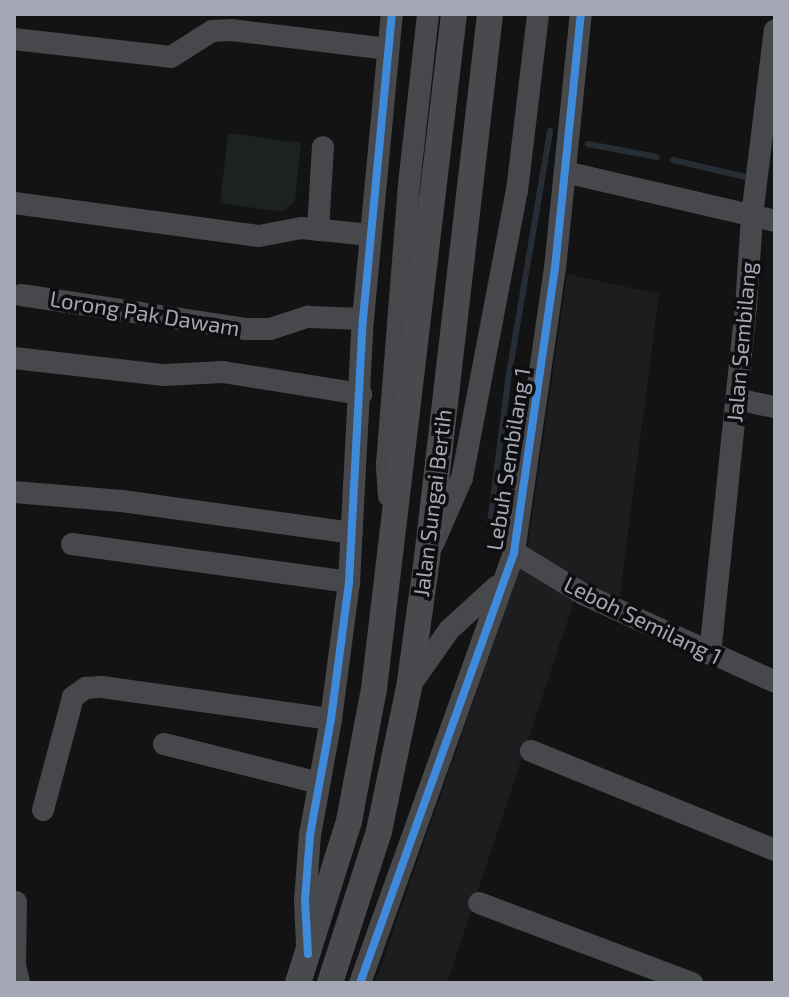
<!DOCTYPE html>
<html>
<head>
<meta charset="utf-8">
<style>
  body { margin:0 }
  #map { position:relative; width:789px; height:997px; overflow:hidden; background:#131313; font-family:"Exo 2",sans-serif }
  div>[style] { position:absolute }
  .built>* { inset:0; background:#1d1d1f }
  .green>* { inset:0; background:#1c221d }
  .stream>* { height:6px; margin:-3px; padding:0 3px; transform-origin:3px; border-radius:3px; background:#272d35 }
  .minor>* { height:22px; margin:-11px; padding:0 11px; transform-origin:11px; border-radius:11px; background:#47484c }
  .major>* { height:26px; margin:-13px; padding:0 13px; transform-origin:13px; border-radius:13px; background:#494a4e }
  .cycleway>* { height:8px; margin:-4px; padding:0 4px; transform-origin:4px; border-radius:4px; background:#408adc }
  span { translate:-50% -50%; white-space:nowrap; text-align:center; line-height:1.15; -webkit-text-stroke:7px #0e0d0f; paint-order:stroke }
  .street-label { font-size:22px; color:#a4a8b5 }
  .frame { position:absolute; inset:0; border:16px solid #a4a8b5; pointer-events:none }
</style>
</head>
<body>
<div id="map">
  <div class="built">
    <div style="clip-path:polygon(567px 274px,659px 294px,619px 602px,580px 583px,447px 983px,375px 983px,528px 545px)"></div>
  </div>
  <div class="green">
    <div style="clip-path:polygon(228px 133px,301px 143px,295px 201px,282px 212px,220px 203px)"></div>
  </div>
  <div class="stream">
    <div style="left:588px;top:144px;width:70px;rotate:10.7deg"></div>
    <div style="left:673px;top:160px;width:79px;rotate:13.2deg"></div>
    <div style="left:490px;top:523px;width:144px;rotate:-82.8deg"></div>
    <div style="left:508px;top:380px;width:253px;rotate:-80.4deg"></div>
  </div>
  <div class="minor">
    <div style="left:14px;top:39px;width:158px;rotate:6.5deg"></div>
    <div style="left:171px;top:57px;width:49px;rotate:-32.4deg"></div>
    <div style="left:212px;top:31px;width:19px;rotate:-3deg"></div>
    <div style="left:231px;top:30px;width:158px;rotate:6.9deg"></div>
    <div style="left:565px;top:172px;width:216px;rotate:13.1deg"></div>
    <div style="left:14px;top:203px;width:247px;rotate:7.7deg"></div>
    <div style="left:259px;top:236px;width:43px;rotate:-10.8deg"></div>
    <div style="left:301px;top:228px;width:70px;rotate:5.7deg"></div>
    <div style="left:318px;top:230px;width:83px;rotate:-86.6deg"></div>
    <div style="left:21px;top:295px;width:227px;rotate:8.6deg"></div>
    <div style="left:245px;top:329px;width:25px"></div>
    <div style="left:270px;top:329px;width:40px;rotate:-18deg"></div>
    <div style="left:308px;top:317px;width:55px;rotate:2.1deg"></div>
    <div style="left:14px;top:358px;width:151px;rotate:6.5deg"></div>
    <div style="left:164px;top:375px;width:59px;rotate:-2.9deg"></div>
    <div style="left:223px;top:372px;width:140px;rotate:9.1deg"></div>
    <div style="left:736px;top:399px;width:40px;rotate:12deg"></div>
    <div style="left:14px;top:492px;width:108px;rotate:4.8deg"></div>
    <div style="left:122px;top:501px;width:232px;rotate:7.9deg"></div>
    <div style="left:389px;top:496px;width:32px;rotate:-94deg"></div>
    <div style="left:387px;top:464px;width:281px;rotate:-85.5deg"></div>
    <div style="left:409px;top:184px;width:171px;rotate:-83.6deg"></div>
    <div style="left:72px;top:544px;width:280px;rotate:7.8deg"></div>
    <div style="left:433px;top:544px;width:72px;rotate:-66.3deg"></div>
    <div style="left:462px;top:478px;width:292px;rotate:-79.2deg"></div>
    <div style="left:517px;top:191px;width:178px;rotate:-83.2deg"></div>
    <div style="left:514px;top:552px;width:81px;rotate:31.3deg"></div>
    <div style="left:583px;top:594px;width:211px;rotate:24.6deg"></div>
    <div style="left:710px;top:654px;width:349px;rotate:-84.1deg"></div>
    <div style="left:746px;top:307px;width:91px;rotate:-86.2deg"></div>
    <div style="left:752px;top:216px;width:187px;rotate:-83deg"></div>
    <div style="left:409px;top:687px;width:70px;rotate:-54.9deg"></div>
    <div style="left:449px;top:630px;width:64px;rotate:-42.5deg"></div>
    <div style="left:164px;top:744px;width:160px;rotate:14.1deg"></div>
    <div style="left:531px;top:751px;width:263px;rotate:22.1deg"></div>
    <div style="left:43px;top:810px;width:117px;rotate:-75.1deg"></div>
    <div style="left:73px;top:697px;width:16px;rotate:-35deg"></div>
    <div style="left:86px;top:688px;width:16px;rotate:-4deg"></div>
    <div style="left:102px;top:687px;width:231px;rotate:8deg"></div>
    <div style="left:16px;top:902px;width:63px;rotate:90.9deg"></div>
    <div style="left:15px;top:965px;width:18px;rotate:77deg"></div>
    <div style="left:479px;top:903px;width:228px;rotate:20.6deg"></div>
    <div style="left:307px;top:944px;width:43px;rotate:-92.7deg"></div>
    <div style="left:305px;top:901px;width:66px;rotate:-85.7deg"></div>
    <div style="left:310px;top:835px;width:118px;rotate:-79.7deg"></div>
    <div style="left:331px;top:719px;width:138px;rotate:-82.5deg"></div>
    <div style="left:349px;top:582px;width:263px;rotate:-87deg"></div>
    <div style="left:363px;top:319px;width:306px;rotate:-84.6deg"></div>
    <div style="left:360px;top:983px;width:458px;rotate:-70.3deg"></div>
    <div style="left:514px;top:552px;width:287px;rotate:-81.8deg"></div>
    <div style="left:555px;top:268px;width:255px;rotate:-84.2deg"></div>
  </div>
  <div class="major">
    <div style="left:298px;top:983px;width:170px;rotate:-72.5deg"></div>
    <div style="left:349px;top:821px;width:134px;rotate:-79.3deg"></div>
    <div style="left:374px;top:689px;width:680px;rotate:-83.24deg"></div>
    <div style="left:330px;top:983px;width:160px;rotate:-72.1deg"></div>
    <div style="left:379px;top:831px;width:146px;rotate:-78.2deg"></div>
    <div style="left:409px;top:688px;width:131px;rotate:-82.1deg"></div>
    <div style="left:427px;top:558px;width:548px;rotate:-83.39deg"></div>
  </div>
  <div class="cycleway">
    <div style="left:308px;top:954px;width:53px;rotate:-93.2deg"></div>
    <div style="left:305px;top:901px;width:66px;rotate:-85.7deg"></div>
    <div style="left:310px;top:835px;width:118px;rotate:-79.7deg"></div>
    <div style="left:331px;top:719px;width:138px;rotate:-82.5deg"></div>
    <div style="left:349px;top:582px;width:263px;rotate:-87deg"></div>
    <div style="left:363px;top:319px;width:306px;rotate:-84.6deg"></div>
    <div style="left:360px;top:983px;width:458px;rotate:-70.3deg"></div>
    <div style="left:514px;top:552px;width:287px;rotate:-81.8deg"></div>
    <div style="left:555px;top:268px;width:255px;rotate:-84.2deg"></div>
  </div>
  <div class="street-label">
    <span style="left:145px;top:313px;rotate:9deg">Lorong Pak Dawam</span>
    <span style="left:741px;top:342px;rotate:-85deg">Jalan Sembilang</span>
    <span style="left:508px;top:459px;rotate:-81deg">Lebuh Sembilang 1</span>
    <span style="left:432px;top:503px;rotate:-83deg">Jalan Sungai Bertih</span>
    <span style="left:643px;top:620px;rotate:26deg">Leboh Semilang 1</span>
  </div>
  <div class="frame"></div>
</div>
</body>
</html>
